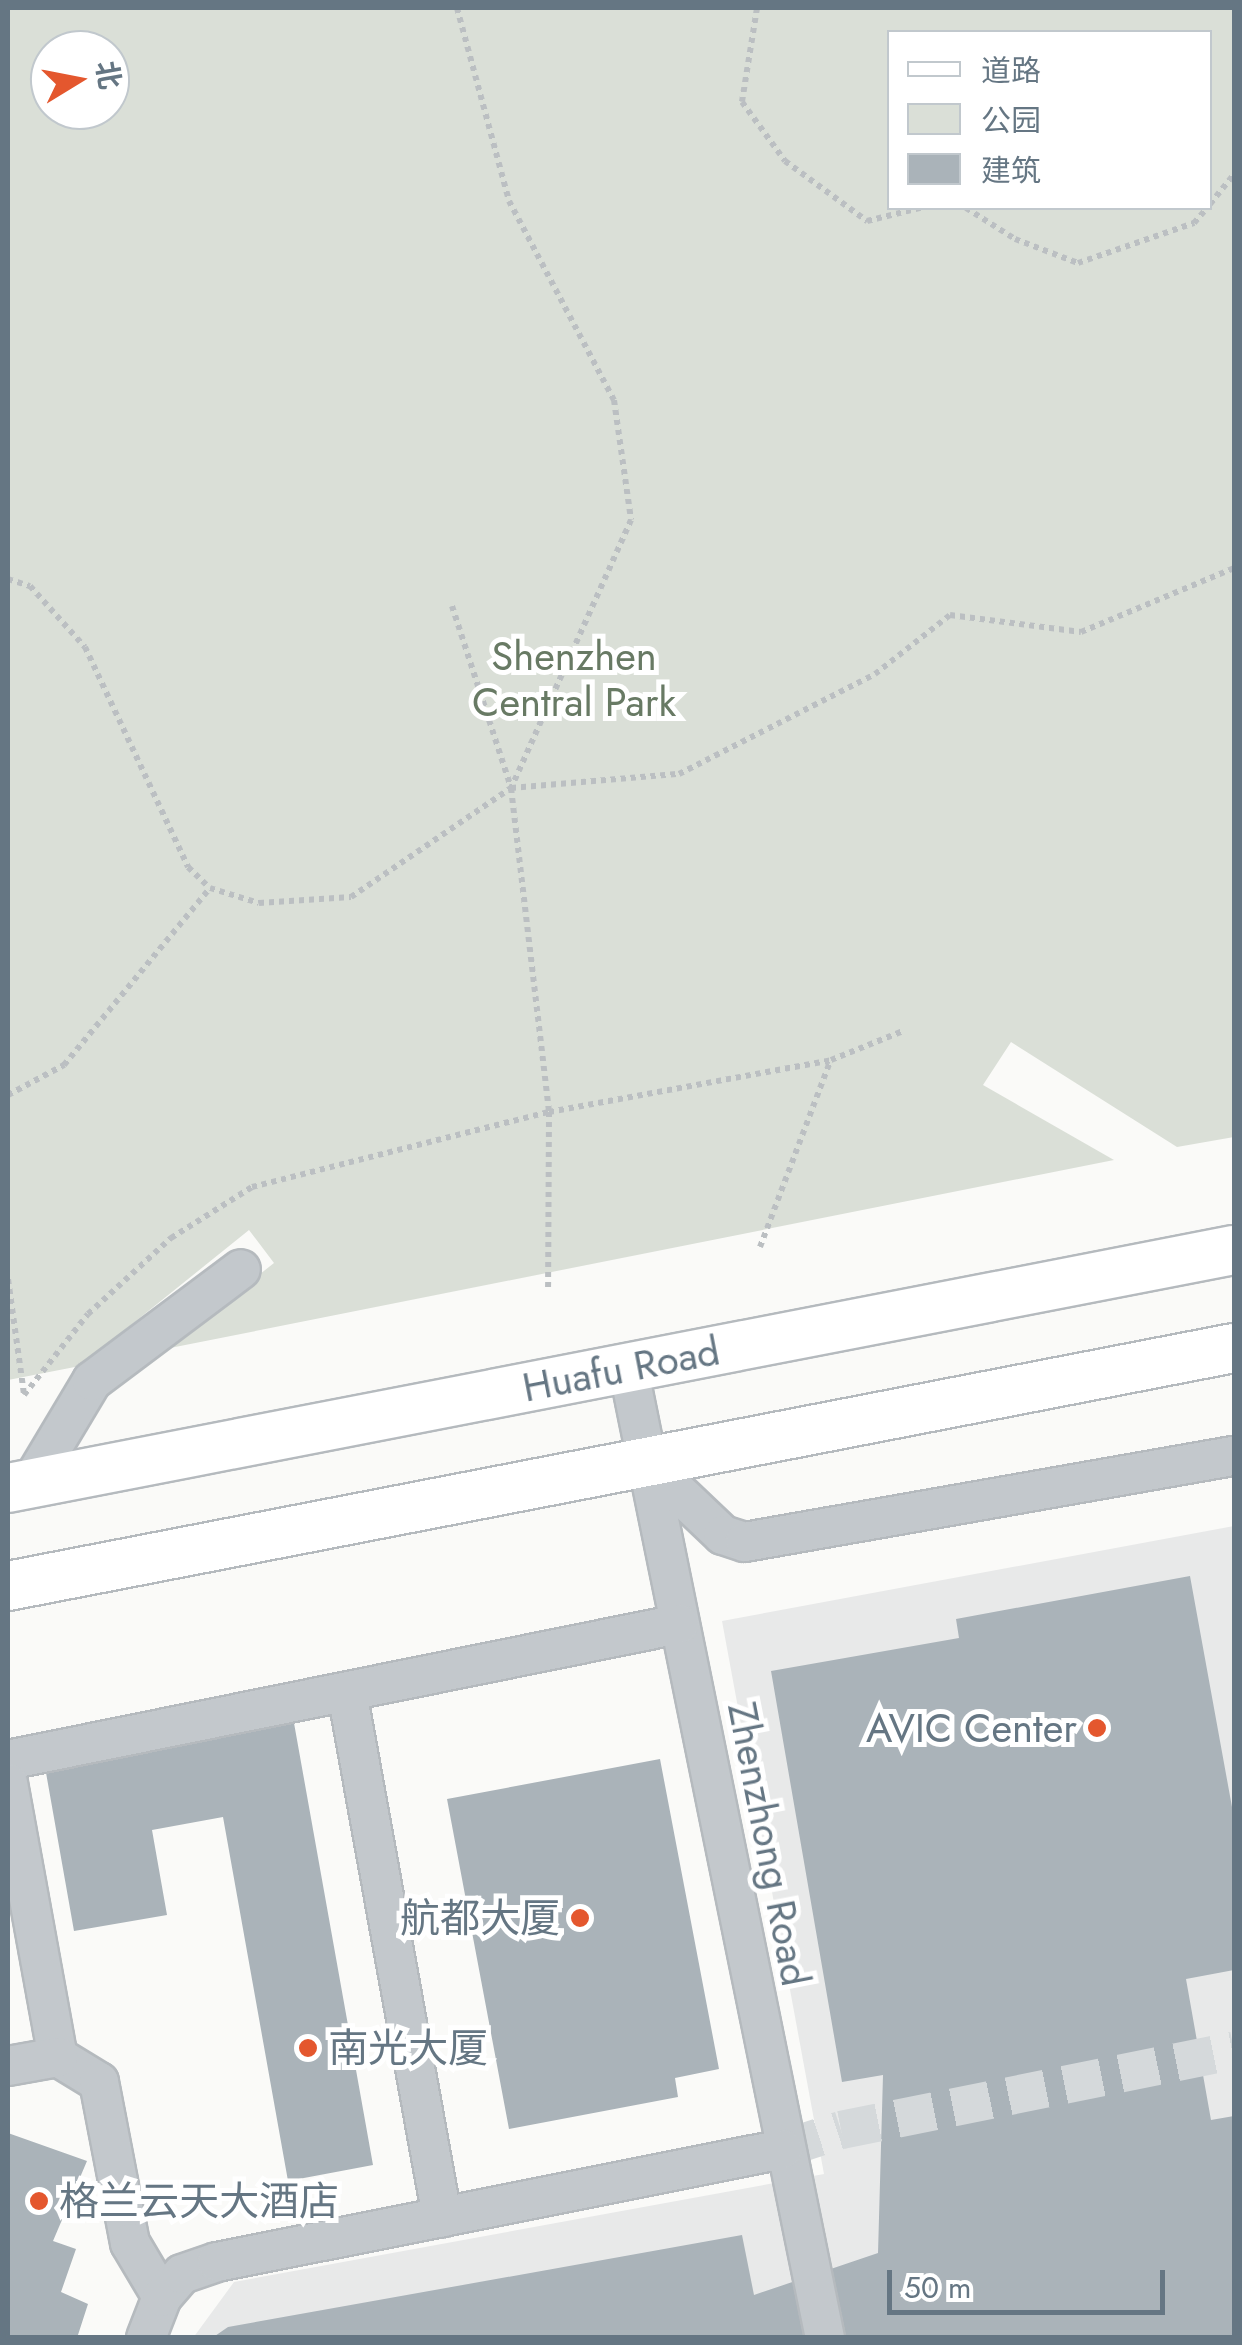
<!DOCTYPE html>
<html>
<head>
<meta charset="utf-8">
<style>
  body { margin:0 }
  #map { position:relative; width:1242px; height:2345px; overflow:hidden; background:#fafaf8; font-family:Jost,"Noto Sans SC",sans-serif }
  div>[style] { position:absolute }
  .built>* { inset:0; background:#e8e9e9 }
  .green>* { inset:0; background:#dadfd7 }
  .building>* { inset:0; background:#aab3b9 }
  .minor-tunnel>* { height:38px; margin-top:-19px; transform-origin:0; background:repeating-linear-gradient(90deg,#d5d9db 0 38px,transparent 0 57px) }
  .path>* { height:6px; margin-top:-3px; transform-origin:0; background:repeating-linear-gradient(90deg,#bbbfc2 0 5px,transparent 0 10px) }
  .roads { filter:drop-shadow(2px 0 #b5babe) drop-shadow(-2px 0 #b5babe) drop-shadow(0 2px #b5babe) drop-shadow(0 -2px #b5babe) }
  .minor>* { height:38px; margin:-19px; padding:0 19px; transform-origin:19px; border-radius:19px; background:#c3c8cc }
  .major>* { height:48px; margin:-24px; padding:0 24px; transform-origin:24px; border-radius:24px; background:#fff }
  .dots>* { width:28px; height:28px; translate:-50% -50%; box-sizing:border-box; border:5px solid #fff; border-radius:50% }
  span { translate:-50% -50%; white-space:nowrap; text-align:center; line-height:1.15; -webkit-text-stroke:10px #fff; paint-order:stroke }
  .park-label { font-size:40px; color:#687a64 }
  .street-label { font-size:40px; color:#657683 }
  .poi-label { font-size:40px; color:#657683 }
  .right { translate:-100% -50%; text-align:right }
  .left { translate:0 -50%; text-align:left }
  .frame { position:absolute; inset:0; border:10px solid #657683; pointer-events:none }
  .legend { position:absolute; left:887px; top:30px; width:325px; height:180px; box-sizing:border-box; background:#fff; border:2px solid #c1c8cd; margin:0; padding:12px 18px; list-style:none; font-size:30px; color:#657683 }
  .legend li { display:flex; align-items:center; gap:20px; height:50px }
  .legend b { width:50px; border:2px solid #c1c8cd }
  .north { position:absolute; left:30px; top:30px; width:100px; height:100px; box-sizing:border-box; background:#fff; border:2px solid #c1c8cd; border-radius:50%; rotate:80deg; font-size:28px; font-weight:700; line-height:40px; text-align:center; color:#657683 }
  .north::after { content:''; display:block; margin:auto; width:35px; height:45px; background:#e4572e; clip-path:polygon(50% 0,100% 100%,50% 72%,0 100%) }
  .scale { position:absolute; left:887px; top:2270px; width:278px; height:45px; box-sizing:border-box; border:5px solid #657683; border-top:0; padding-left:12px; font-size:30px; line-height:35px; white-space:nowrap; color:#657683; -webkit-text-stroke:8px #fff; paint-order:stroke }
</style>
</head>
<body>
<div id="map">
  <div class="built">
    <div style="clip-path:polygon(1234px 1526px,1234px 2337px,193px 2338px,234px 2282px,824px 2174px,722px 1621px)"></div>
  </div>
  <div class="green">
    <div style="clip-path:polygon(evenodd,8px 8px,1234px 8px,1234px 1137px,1177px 1147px,1011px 1042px,983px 1085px,1114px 1160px,165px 1349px,274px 1263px,249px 1230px,80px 1366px,8px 1380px,8px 8px,890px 32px,1210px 32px,1210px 208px,890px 208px,890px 32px,8px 8px,50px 50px,110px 50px,110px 110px,50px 110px,50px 50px)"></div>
  </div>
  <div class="building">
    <div style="clip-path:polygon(1190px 1576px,1234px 1818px,1234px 1970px,1186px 1979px,1211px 2120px,1234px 2116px,1234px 2338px,212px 2338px,228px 2327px,742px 2235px,754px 2295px,878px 2253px,883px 2075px,842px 2082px,771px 1671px,959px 1638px,956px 1619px)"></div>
    <div style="clip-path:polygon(294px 1723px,373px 2165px,288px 2181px,223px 1817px,152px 1830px,167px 1915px,74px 1931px,45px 1767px)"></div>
    <div style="clip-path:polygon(660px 1759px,719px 2069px,675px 2078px,678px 2097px,509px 2129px,447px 1799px)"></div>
    <div style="clip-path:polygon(8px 2133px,87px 2161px,53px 2241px,76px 2249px,61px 2292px,88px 2304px,77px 2338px,8px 2338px)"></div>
  </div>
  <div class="minor-tunnel">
    <div style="left:783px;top:2149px;width:61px;rotate:-18.1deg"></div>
    <div style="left:841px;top:2130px;width:401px;rotate:-11.4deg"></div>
  </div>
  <div class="path">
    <div style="left:457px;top:8px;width:200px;rotate:74.9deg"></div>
    <div style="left:509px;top:201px;width:225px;rotate:62.2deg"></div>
    <div style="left:614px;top:400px;width:121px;rotate:81.9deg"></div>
    <div style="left:631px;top:520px;width:294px;rotate:114.1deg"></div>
    <div style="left:511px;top:788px;width:326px;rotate:83.3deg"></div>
    <div style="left:549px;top:1112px;width:178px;rotate:90.3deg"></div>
    <div style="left:757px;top:8px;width:95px;rotate:99.1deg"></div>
    <div style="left:742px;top:102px;width:73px;rotate:53.9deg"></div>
    <div style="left:785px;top:161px;width:102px;rotate:36.2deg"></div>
    <div style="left:867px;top:221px;width:55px;rotate:-13.8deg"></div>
    <div style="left:1210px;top:204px;width:38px;rotate:-51deg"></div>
    <div style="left:966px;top:208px;width:58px;rotate:32.3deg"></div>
    <div style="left:1015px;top:239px;width:67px;rotate:20.9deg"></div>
    <div style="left:1078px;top:263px;width:123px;rotate:-19deg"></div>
    <div style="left:1194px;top:223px;width:20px;rotate:-49deg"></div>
    <div style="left:8px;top:579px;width:23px;rotate:18deg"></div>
    <div style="left:30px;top:586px;width:82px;rotate:48deg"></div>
    <div style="left:85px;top:647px;width:243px;rotate:64.9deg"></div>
    <div style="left:188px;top:867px;width:30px;rotate:44deg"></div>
    <div style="left:210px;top:888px;width:51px;rotate:17deg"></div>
    <div style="left:259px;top:903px;width:92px;rotate:-3.7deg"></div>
    <div style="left:351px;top:897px;width:194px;rotate:-34.3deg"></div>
    <div style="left:511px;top:788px;width:169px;rotate:-4.8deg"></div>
    <div style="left:679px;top:774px;width:220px;rotate:-27deg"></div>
    <div style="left:875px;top:674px;width:95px;rotate:-38.2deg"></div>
    <div style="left:950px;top:615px;width:132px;rotate:7.4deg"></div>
    <div style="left:1081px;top:632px;width:166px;rotate:-22.7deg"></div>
    <div style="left:452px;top:606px;width:188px;rotate:72deg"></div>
    <div style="left:8px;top:1095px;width:64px;rotate:-28.2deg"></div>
    <div style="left:64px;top:1065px;width:229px;rotate:-50.5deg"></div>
    <div style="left:760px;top:1247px;width:198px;rotate:-69.3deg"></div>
    <div style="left:8px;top:1279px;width:117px;rotate:82.1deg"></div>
    <div style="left:24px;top:1395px;width:103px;rotate:-51.7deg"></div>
    <div style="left:88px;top:1314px;width:113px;rotate:-42.5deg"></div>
    <div style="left:171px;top:1238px;width:96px;rotate:-32.2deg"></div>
    <div style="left:252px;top:1187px;width:306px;rotate:-14.2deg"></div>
    <div style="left:549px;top:1112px;width:287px;rotate:-10.4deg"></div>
    <div style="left:831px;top:1060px;width:78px;rotate:-21.9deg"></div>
  </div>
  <div class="roads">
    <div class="minor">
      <div style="left:628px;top:1367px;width:991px;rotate:78.53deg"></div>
      <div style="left:646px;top:1462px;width:106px;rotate:43.5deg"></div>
      <div style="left:723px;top:1535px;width:23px;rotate:18deg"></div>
      <div style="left:745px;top:1542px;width:497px;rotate:-10deg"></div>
      <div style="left:31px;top:1483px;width:119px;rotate:-59.1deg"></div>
      <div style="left:92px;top:1381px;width:186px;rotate:-36.9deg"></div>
      <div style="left:347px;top:1692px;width:534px;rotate:79.74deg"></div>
      <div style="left:8px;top:1760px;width:685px;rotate:-11.46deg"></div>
      <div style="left:8px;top:1783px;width:279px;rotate:79.7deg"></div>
      <div style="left:58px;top:2057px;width:48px;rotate:31.4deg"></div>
      <div style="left:99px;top:2082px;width:164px;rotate:79.1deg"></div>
      <div style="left:130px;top:2243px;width:63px;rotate:59.3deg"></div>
      <div style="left:8px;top:2066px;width:51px;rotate:-10.2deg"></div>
      <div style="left:146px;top:2338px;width:44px;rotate:-68.7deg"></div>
      <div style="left:162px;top:2297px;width:30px;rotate:-49deg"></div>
      <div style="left:182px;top:2274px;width:37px;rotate:-19deg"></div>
      <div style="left:217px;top:2262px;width:577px;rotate:-11.29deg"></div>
    </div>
    <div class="major">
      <div style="left:8px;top:1488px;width:1249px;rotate:-10.99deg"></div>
      <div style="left:8px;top:1586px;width:1249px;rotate:-10.99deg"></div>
    </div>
  </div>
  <div class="dots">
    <div style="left:1097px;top:1728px;background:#e4572e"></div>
    <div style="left:580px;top:1918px;background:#e4572e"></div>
    <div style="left:308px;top:2048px;background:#e4572e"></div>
    <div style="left:39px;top:2201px;background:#e4572e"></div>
  </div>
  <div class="park-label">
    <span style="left:574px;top:679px">Shenzhen<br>Central Park</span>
  </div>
  <div class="street-label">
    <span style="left:621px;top:1369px;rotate:-11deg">Huafu Road</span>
    <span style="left:769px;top:1844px;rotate:79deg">Zhenzhong Road</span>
  </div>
  <div class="poi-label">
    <span class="right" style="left:1077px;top:1728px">AVIC Center</span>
    <span class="right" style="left:560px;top:1918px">航都大厦</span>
    <span class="left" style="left:328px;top:2048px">南光大厦</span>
    <span class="left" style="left:59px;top:2201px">格兰云天大酒店</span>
  </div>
  <div class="frame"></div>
  <ul class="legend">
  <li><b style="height:12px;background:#fff"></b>道路</li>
  <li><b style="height:28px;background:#dadfd7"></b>公园</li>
  <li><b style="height:28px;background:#aab3b9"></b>建筑</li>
  </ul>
  <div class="north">北</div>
  <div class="scale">50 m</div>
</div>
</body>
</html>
